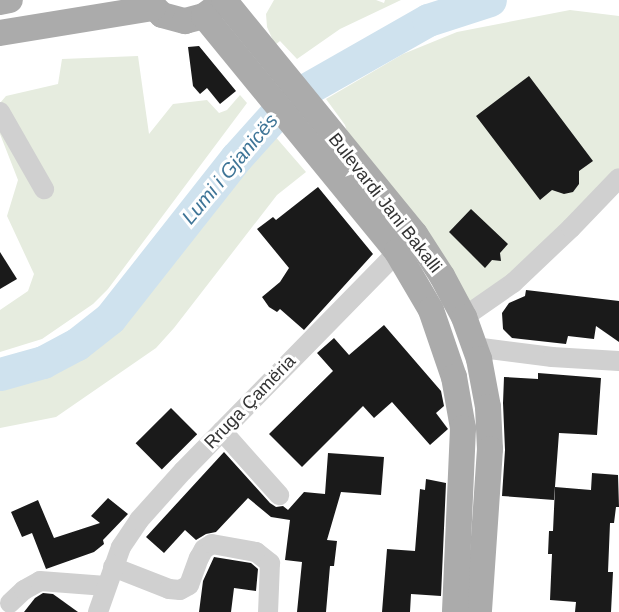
<!DOCTYPE html>
<html>
<head>
<meta charset="utf-8">
<style>
  body { margin:0 }
  #map { position:relative; width:619px; height:612px; overflow:hidden; background:#fff; font-family:Arial,sans-serif }
  div>[style] { position:absolute }
  .green>* { inset:0; background:#e6ecdf }
  .river>* { height:33px; margin:-16.5px; padding:0 16.5px; transform-origin:16.5px; border-radius:16.5px; background:#cfe2ee }
  .building>* { inset:0; background:#1a1a1a; transform-origin:0 0 }
  .minor>* { height:20px; margin:-10px; padding:0 10px; transform-origin:10px; border-radius:10px; background:#d0d0d0 }
  .major>* { height:26px; margin:-13px; padding:0 13px; transform-origin:13px; border-radius:13px; background:#ababab }
  span { translate:-50% -50%; white-space:nowrap; text-align:center; line-height:1.15; -webkit-text-stroke:6px #fff; paint-order:stroke }
  .street-label { font-size:18px; color:#333 }
  .water-label { font-size:20px; color:#3f7597; font-style:italic }
</style>
</head>
<body>
<div id="map">
  <div class="green">
    <div style="clip-path:polygon(274px 0,376px 0,384px 3px,385px 0,401px 0,340px 29px,297px 59px,280px 41px,275px 45px,267px 27px,266px 14px)"></div>
    <div style="clip-path:polygon(570px 10px,619px 16px,619px 168px,509px 279px,465px 309px,351px 146px,345px 125px,326px 99px,403px 54px,457px 32px)"></div>
    <div style="clip-path:polygon(138px 56px,149px 134px,173px 104px,207px 100px,219px 113px,227px 110px,240px 95px,247px 103px,108px 289px,93px 304px,42px 339px,0 352px,0 310px,28px 291px,34px 274px,7px 216px,18px 180px,0 134px,0 103px,6px 96px,58px 84px,62px 59px)"></div>
    <div style="clip-path:polygon(273px 134px,306px 172px,277px 195px,174px 328px,156px 348px,56px 417px,0 428px,0 386px,16px 384px,69px 363px,102px 341px,125px 321px,240px 167px)"></div>
  </div>
  <div class="river">
    <div style="left:0;top:374px;width:45px;rotate:-15.6deg"></div>
    <div style="left:43px;top:362px;width:38px;rotate:-28deg"></div>
    <div style="left:77px;top:344px;width:42px;rotate:-38.2deg"></div>
    <div style="left:110px;top:318px;width:204px;rotate:-51.8deg"></div>
    <div style="left:236px;top:158px;width:79px;rotate:-48.1deg"></div>
    <div style="left:289px;top:99px;width:160px;rotate:-29.6deg"></div>
    <div style="left:428px;top:20px;width:65px;rotate:-17.9deg"></div>
  </div>
  <div class="building">
    <div style="clip-path:polygon(199px 46px,236px 91px,220px 104px,207px 88px,200px 94px,193px 86px,188px 47px)"></div>
    <div style="clip-path:polygon(529px 76px,593px 161px,579px 171px,579px 184px,573px 192px,564px 194px,552px 190px,540px 200px,476px 116px)"></div>
    <div style="clip-path:polygon(318px 187px,373px 254px,304px 330px,280px 309px,277px 312px,269px 307px,262px 297px,280px 282px,289px 268px,257px 229px,273px 217px,276px 220px)"></div>
    <div style="clip-path:polygon(471px 209px,508px 244px,500px 253px,501px 261px,492px 260px,485px 268px,449px 232px)"></div>
    <div style="clip-path:polygon(0 252px,17px 279px,0 289px)"></div>
    <div style="clip-path:polygon(526px 290px,619px 301px,619px 342px,596px 326px,594px 339px,568px 336px,566px 344px,512px 338px,503px 329px,502px 313px,509px 303px,525px 296px)"></div>
    <div style="clip-path:polygon(384px 325px,441px 391px,444px 406px,436px 413px,448px 429px,430px 445px,392px 402px,374px 418px,363px 406px,302px 467px,269px 434px,333px 371px,317px 353px,334px 338px,349px 355px)"></div>
    <div style="clip-path:polygon(538px 373px,601px 378px,597px 435px,559px 433px,554px 500px,502px 496px,505px 450px,503px 403px,504px 377px,538px 379px)"></div>
    <div style="left:171px;top:408px;width:37px;height:50px;rotate:45deg"></div>
    <div style="clip-path:polygon(224px 452px,270px 503px,276px 507px,283px 506px,288px 510px,304px 492px,325px 494px,328px 453px,384px 457px,381px 495px,341px 492px,327px 540px,337px 541px,334px 566px,330px 566px,326px 612px,297px 612px,302px 562px,285px 560px,290px 520px,271px 517px,248px 498px,216px 532px,206px 534px,196px 540px,185px 530px,164px 553px,146px 537px)"></div>
    <div style="clip-path:polygon(592px 473px,618px 475px,619px 507px,616px 507px,614px 523px,610px 523px,608px 572px,613px 572px,611px 612px,575px 612px,576px 602px,550px 600px,552px 554px,548px 554px,549px 531px,553px 531px,555px 487px,591px 490px)"></div>
    <div style="clip-path:polygon(426px 479px,446px 483px,441px 596px,411px 594px,410px 612px,382px 612px,387px 549px,415px 551px,420px 489px,425px 490px)"></div>
    <div style="clip-path:polygon(108px 498px,128px 514px,103px 540px,104px 544px,94px 552px,46px 569px,32px 533px,22px 537px,11px 512px,38px 500px,54px 538px,100px 523px,91px 516px)"></div>
    <div style="clip-path:polygon(214px 557px,251px 563px,258px 569px,256px 591px,234px 588px,231px 612px,199px 612px,203px 581px)"></div>
    <div style="clip-path:polygon(43px 593px,53px 594px,78px 612px,24px 612px,35px 598px)"></div>
  </div>
  <div class="minor">
    <div style="left:0;top:112px;width:89px;rotate:60.3deg"></div>
    <div style="left:464px;top:317px;width:60px;rotate:-34.8deg"></div>
    <div style="left:513px;top:283px;width:80px;rotate:-43.5deg"></div>
    <div style="left:571px;top:228px;width:69px;rotate:-46.2deg"></div>
    <div style="left:474px;top:347px;width:79px;rotate:7.3deg"></div>
    <div style="left:552px;top:357px;width:67px;rotate:3.4deg"></div>
    <div style="left:222px;top:431px;width:86px;rotate:48.3deg"></div>
    <div style="left:113px;top:567px;width:60px;rotate:21.4deg"></div>
    <div style="left:169px;top:589px;width:11px;rotate:5deg"></div>
    <div style="left:180px;top:590px;width:10px;rotate:-29deg"></div>
    <div style="left:189px;top:585px;width:29px;rotate:-70deg"></div>
    <div style="left:199px;top:558px;width:10px;rotate:-61deg"></div>
    <div style="left:204px;top:549px;width:9px;rotate:-32deg"></div>
    <div style="left:212px;top:544px;width:45px;rotate:10.3deg"></div>
    <div style="left:256px;top:552px;width:18px;rotate:38deg"></div>
    <div style="left:270px;top:563px;width:49px;rotate:92.3deg"></div>
    <div style="left:10px;top:603px;width:19px;rotate:-43deg"></div>
    <div style="left:24px;top:590px;width:18px;rotate:-29deg"></div>
    <div style="left:40px;top:581px;width:66px;rotate:4.3deg"></div>
    <div style="left:98px;top:612px;width:69px;rotate:-70.5deg"></div>
    <div style="left:121px;top:547px;width:32px;rotate:-56deg"></div>
    <div style="left:139px;top:520px;width:66px;rotate:-48.1deg"></div>
    <div style="left:183px;top:471px;width:319px;rotate:-45.6deg"></div>
  </div>
  <div class="major">
    <div style="left:147px;top:0;width:21px;rotate:45deg"></div>
    <div style="left:162px;top:15px;width:24px;rotate:15deg"></div>
    <div style="left:185px;top:21px;width:20px;rotate:-15deg"></div>
    <div style="left:204px;top:16px;width:15px;rotate:-37deg"></div>
    <div style="left:224px;top:0;width:302px;rotate:50.8deg"></div>
    <div style="left:415px;top:234px;width:50px;rotate:57.3deg"></div>
    <div style="left:442px;top:276px;width:47px;rotate:61.8deg"></div>
    <div style="left:464px;top:317px;width:45px;rotate:70.3deg"></div>
    <div style="left:479px;top:359px;width:49px;rotate:79.4deg"></div>
    <div style="left:488px;top:407px;width:42px;rotate:87.3deg"></div>
    <div style="left:490px;top:449px;width:163px;rotate:93.9deg"></div>
    <div style="left:0;top:2px;width:10px;rotate:-11deg"></div>
    <div style="left:204px;top:16px;width:305px;rotate:50.7deg"></div>
    <div style="left:397px;top:252px;width:67px;rotate:59.6deg"></div>
    <div style="left:431px;top:310px;width:71px;rotate:71.1deg"></div>
    <div style="left:454px;top:377px;width:52px;rotate:80deg"></div>
    <div style="left:463px;top:428px;width:184px;rotate:92.5deg"></div>
    <div style="left:0;top:33px;width:155px;rotate:-9.3deg"></div>
  </div>
  <div class="street-label">
    <span style="left:385px;top:203px;rotate:52deg">Bulevardi Jani Bakalli</span>
    <span style="left:250px;top:402px;rotate:-46deg">Rruga Çamëria</span>
  </div>
  <div class="water-label">
    <span style="left:230px;top:169px;rotate:-50deg">Lumi i Gjanicës</span>
  </div>
</div>
</body>
</html>
